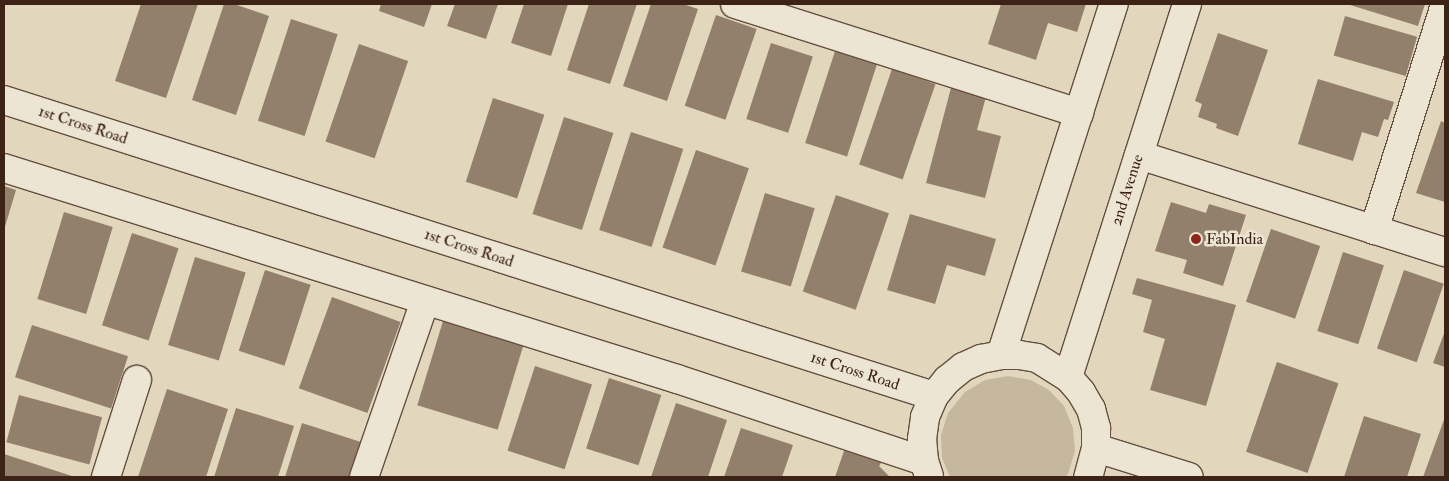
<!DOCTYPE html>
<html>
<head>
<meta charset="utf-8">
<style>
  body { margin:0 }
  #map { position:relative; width:1449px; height:481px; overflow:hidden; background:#e2d7bc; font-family:"IM FELL Double Pica",serif }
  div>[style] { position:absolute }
  .green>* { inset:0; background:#c6b8a0 }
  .building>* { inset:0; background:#93806c; transform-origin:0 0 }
  .roads { filter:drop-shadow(1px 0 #664f40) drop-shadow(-1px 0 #664f40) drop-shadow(0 1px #664f40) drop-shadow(0 -1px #664f40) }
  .minor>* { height:28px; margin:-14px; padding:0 14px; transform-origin:14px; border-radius:14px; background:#ece5d3 }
  .dots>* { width:14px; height:14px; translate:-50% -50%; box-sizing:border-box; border:2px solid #ece5d3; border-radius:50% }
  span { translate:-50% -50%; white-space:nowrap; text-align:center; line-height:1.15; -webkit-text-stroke:5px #ece5d3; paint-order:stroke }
  .street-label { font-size:16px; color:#3d2216 }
  .poi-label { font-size:16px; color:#3d2216 }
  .left { translate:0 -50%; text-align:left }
  .frame { position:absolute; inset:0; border:5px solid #3d2216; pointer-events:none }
</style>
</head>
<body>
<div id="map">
  <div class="green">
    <div style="clip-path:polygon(1008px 376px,1031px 380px,1049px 390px,1064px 406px,1073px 428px,1075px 451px,1068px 474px,1065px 477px,950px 477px,942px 458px,941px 435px,948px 413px,965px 392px,985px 380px)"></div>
  </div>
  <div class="building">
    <div style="clip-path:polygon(141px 4px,198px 4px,166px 98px,115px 81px)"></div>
    <div style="clip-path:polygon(224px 4px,234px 4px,269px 16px,236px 115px,192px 100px)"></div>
    <div style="clip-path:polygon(381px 4px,432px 4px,424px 27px,379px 11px)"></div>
    <div style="clip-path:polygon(455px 4px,498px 4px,486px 39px,447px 26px)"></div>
    <div style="clip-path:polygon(524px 4px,568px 4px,551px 56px,511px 43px)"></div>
    <div style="clip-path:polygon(589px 4px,637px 4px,610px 84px,567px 70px)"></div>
    <div style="clip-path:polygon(651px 4px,683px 4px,698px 9px,667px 101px,623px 86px)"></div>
    <div style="clip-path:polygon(1001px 4px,1086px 4px,1077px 32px,1048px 23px,1036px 60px,988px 44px)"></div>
    <div style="clip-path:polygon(1347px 4px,1425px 4px,1418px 26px)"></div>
    <div style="left:716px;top:15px;width:43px;height:96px;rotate:19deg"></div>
    <div style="left:1345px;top:16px;width:75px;height:41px;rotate:16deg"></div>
    <div style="left:291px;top:19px;width:49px;height:107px;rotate:18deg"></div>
    <div style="clip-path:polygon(1218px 33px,1268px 50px,1238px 136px,1216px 128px,1217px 124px,1198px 117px,1202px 104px,1195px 101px)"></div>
    <div style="left:771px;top:43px;width:44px;height:80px;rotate:18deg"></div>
    <div style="left:359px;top:44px;width:52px;height:103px;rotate:19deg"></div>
    <div style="left:837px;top:45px;width:44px;height:103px;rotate:18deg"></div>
    <div style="left:892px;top:69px;width:46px;height:101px;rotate:19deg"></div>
    <div style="clip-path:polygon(1318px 79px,1394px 102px,1388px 120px,1384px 119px,1378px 137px,1362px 132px,1353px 161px,1298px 144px)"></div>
    <div style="clip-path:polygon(952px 84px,987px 93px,977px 130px,1001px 136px,985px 198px,926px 183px)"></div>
    <div style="left:493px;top:98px;width:54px;height:88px;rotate:18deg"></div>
    <div style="left:564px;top:117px;width:52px;height:102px;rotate:18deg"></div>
    <div style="clip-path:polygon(1441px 121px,1445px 123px,1445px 202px,1416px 193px)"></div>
    <div style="left:631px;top:132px;width:55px;height:103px;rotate:18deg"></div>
    <div style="left:696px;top:150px;width:56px;height:103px;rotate:19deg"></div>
    <div style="clip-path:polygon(4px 186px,16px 190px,4px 230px)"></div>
    <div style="left:765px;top:193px;width:52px;height:82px;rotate:17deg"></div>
    <div style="left:836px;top:195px;width:56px;height:102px;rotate:19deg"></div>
    <div style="clip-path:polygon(1171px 202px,1206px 213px,1209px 204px,1246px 215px,1223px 286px,1183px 273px,1187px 260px,1155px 251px)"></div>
    <div style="left:64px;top:212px;width:51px;height:91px;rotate:17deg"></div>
    <div style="clip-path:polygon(910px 214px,996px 239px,985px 276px,947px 265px,935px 304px,887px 290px)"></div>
    <div style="left:1271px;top:229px;width:52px;height:77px;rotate:19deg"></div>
    <div style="left:132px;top:233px;width:49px;height:97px;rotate:18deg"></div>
    <div style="left:1343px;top:252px;width:43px;height:83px;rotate:18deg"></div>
    <div style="left:195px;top:257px;width:53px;height:92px;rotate:17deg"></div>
    <div style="left:265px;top:270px;width:48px;height:85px;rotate:18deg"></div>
    <div style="left:1404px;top:270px;width:42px;height:83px;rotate:19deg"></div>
    <div style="clip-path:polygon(1137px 278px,1236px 305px,1206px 406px,1150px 390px,1165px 339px,1143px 332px,1152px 300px,1132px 294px)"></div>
    <div style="left:332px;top:297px;width:73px;height:97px;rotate:20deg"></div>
    <div style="left:443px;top:321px;width:84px;height:88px;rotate:17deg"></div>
    <div style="left:32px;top:325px;width:101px;height:55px;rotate:18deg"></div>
    <div style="clip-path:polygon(1445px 331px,1445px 367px,1433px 363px)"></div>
    <div style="left:1277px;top:362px;width:65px;height:95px;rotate:19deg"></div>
    <div style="left:535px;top:366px;width:60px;height:89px;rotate:18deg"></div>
    <div style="left:609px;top:378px;width:55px;height:74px;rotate:18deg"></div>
    <div style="clip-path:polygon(167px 389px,228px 409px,206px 477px,138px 477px)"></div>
    <div style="left:19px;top:395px;width:86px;height:49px;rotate:15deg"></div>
    <div style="clip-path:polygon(676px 403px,727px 420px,708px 477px,651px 477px)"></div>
    <div style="clip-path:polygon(236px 408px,294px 426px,278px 477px,214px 477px)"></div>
    <div style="clip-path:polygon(1364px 416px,1421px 434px,1407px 477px,1344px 477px)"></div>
    <div style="clip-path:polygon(1445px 417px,1445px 477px,1423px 477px)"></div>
    <div style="clip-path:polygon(302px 423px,364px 443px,353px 477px,285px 477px)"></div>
    <div style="clip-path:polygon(741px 428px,793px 445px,782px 477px,724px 477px)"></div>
    <div style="clip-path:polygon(845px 448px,883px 460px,879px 466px,890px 477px,835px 477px)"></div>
    <div style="clip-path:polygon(4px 454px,75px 477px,4px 477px)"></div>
  </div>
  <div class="roads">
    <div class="minor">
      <div style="left:735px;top:4px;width:361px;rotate:17.6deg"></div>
      <div style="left:4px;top:100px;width:976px;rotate:17.66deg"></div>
      <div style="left:1139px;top:155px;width:321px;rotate:17.6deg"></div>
      <div style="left:4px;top:168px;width:705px;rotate:17.41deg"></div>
      <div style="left:677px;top:379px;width:260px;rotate:18.4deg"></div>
      <div style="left:1374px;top:230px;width:236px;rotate:-72.5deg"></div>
      <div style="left:1001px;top:355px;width:369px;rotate:-72.2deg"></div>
      <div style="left:1068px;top:377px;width:392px;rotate:-72.3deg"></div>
      <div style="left:1096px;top:448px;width:97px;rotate:17.3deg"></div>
      <div style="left:929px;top:476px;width:16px;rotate:-108deg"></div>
      <div style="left:924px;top:461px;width:22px;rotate:-95deg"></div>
      <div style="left:922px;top:439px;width:22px;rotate:-82deg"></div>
      <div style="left:925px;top:417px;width:23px;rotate:-67deg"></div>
      <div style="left:934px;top:396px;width:21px;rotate:-51deg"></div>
      <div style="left:947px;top:380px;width:21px;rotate:-39deg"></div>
      <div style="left:963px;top:367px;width:20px;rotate:-24deg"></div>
      <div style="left:981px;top:359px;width:20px;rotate:-11deg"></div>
      <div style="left:1001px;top:355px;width:18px"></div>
      <div style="left:1019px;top:355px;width:18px;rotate:9deg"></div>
      <div style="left:1037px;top:358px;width:36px;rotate:32deg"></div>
      <div style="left:1068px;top:377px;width:20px;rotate:49deg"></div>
      <div style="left:1081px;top:392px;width:20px;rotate:60deg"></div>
      <div style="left:1091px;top:409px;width:20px;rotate:75deg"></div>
      <div style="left:1096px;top:428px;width:20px;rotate:90deg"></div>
      <div style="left:1096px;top:448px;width:30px;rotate:105deg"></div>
      <div style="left:106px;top:477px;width:102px;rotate:-72.3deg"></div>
      <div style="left:364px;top:477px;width:186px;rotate:-70.9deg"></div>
    </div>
  </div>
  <div class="dots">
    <div style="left:1196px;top:239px;background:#8f2418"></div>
  </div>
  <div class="street-label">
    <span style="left:83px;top:125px;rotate:18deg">1st Cross Road</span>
    <span style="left:1127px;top:190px;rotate:-72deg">2nd Avenue</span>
    <span style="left:469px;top:248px;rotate:18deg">1st Cross Road</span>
    <span style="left:855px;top:371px;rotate:18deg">1st Cross Road</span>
  </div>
  <div class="poi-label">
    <span class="left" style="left:1206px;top:239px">FabIndia</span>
  </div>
  <div class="frame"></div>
</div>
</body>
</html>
